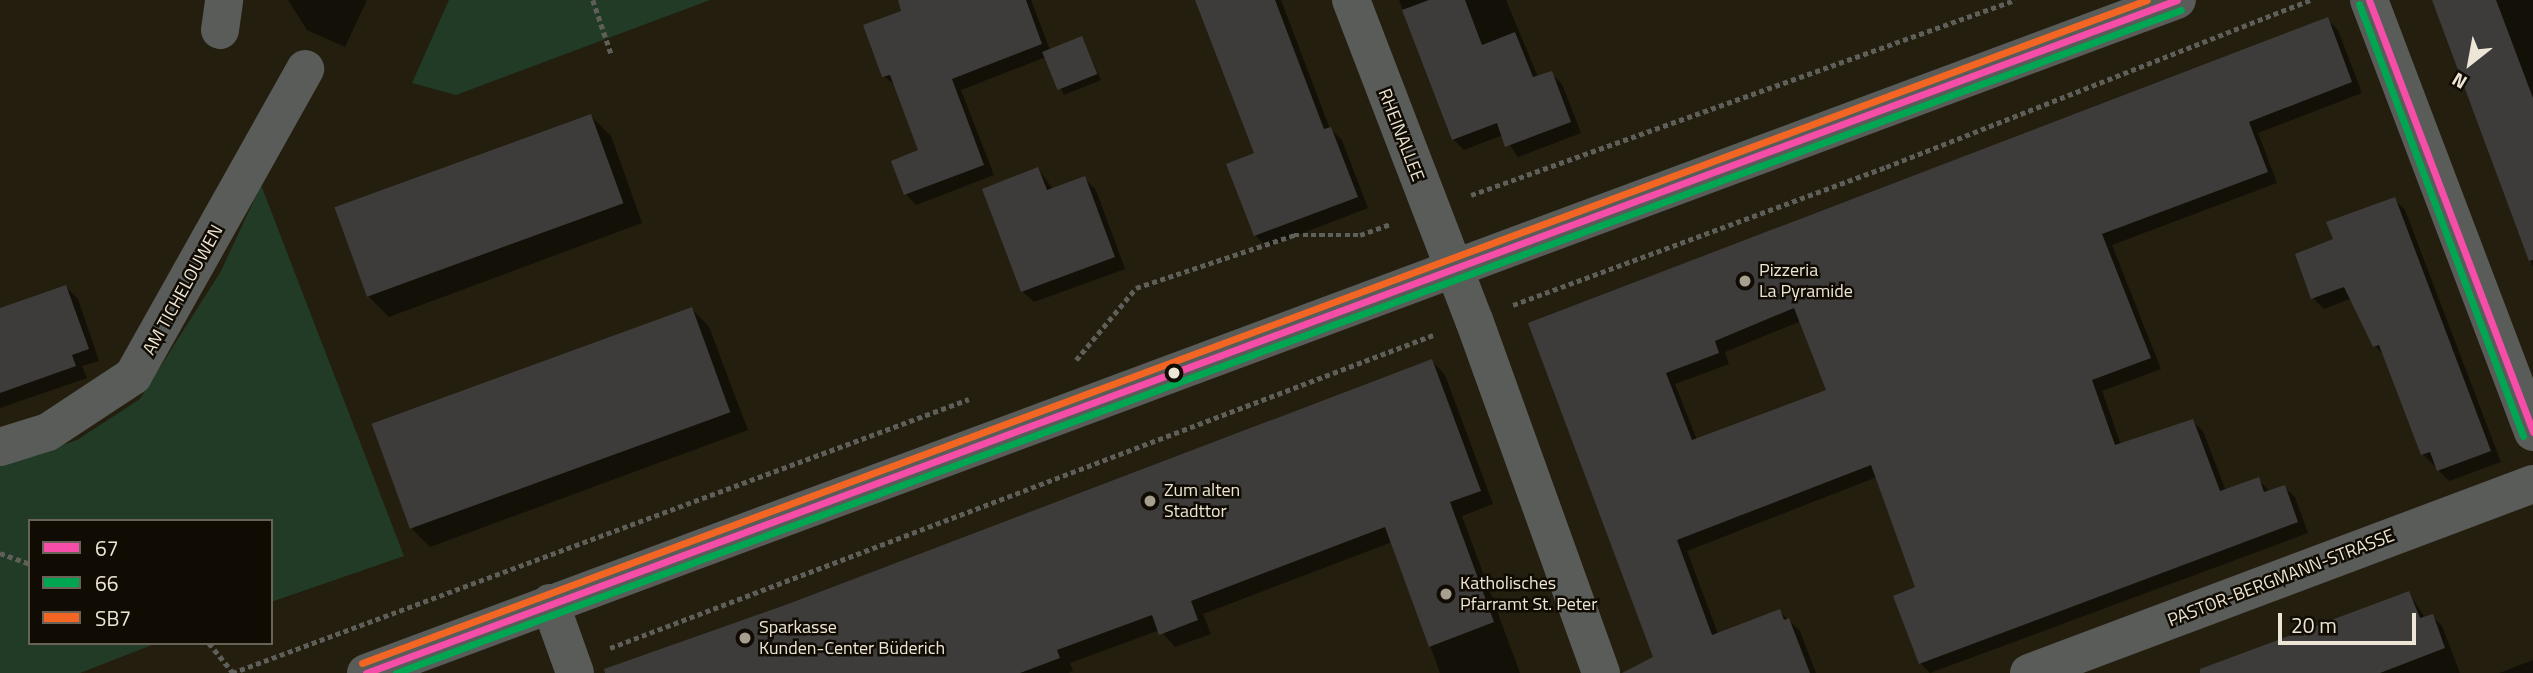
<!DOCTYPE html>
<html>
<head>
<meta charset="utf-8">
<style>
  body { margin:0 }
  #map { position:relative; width:2533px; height:673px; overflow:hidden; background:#241e0e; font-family:"Titillium Web",sans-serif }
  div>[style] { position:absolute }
  .green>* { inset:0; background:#213b27 }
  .shadow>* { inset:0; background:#0007 }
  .building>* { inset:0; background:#3e3b3b; transform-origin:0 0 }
  .path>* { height:4.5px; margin-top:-2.25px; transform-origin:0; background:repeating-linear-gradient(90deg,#5f5f5a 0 5px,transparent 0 8.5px) }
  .minor>* { height:38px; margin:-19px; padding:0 19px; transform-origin:19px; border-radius:19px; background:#595c59 }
  .tertiary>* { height:38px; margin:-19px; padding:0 19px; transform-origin:19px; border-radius:19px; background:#595c59 }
  .bus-1>* { height:7px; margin:-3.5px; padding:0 3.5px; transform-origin:3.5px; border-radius:3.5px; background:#f54da8 }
  .bus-2>* { height:7px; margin:-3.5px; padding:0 3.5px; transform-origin:3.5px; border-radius:3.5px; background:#00a651 }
  .bus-3>* { height:7px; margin:-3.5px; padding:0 3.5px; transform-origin:3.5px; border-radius:3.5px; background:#f26522 }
  .dots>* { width:19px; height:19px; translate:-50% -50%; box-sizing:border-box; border:4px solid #110c03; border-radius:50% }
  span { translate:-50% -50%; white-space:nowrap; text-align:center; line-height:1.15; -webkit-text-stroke:5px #110c03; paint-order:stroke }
  .street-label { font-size:18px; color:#ede5d5 }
  .poi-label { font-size:18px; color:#ede5d5 }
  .left { translate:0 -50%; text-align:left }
  .legend { position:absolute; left:28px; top:519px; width:245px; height:126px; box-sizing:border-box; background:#110c03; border:2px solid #696357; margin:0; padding:9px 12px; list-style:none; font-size:21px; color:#ede5d5 }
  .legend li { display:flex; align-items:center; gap:14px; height:35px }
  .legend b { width:35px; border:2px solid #696357 }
  .north { position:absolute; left:2435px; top:28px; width:70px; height:70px; -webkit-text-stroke:5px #110c03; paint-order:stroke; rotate:211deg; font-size:19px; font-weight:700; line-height:28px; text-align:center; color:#ede5d5 }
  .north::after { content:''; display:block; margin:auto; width:24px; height:32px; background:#ede5d5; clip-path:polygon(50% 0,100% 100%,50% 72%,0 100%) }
  .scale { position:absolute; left:2278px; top:613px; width:138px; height:32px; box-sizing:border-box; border:4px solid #ede5d5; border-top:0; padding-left:9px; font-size:21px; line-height:24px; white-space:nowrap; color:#ede5d5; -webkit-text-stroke:5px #110c03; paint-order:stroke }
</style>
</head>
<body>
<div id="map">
  <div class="green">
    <div style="clip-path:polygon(449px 0,710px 0,456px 95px,412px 83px)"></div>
    <div style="clip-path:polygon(261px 185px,404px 556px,271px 602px,271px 521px,30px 521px,30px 643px,157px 643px,80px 673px,0 673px,0 466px,77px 440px,140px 399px,221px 271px)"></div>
  </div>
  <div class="shadow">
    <div style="clip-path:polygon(288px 0,367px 0,345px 47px,307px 30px)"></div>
    <div style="clip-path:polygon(899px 0,1031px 0,1050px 50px,1082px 38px,1101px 80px,1064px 95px,1046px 57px,961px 90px,994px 175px,916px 205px,906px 194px,893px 162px,921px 151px,896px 86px,884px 76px,903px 12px)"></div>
    <div style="clip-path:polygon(1197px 0,1281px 0,1330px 129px,1342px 140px,1368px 208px,1267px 247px,1255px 235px,1256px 154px)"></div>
    <div style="clip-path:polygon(1399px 0,1506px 0,1538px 77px,1551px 73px,1562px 84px,1581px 133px,1518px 157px,1503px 135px,1464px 150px,1453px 139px)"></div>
    <div style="clip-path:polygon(2434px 0,2533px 0,2533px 267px)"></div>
    <div style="clip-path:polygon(evenodd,2327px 19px,2338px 30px,2362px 93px,2258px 133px,2277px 183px,2112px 245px,2161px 369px,2102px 391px,2121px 445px,2192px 421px,2203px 431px,2226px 491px,2258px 479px,2270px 492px,2284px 487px,2295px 497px,2308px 533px,1930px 673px,1920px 663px,1918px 588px,1877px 477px,1687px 551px,1718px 634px,1779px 611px,1800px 631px,1816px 673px,1661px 673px,1530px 324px,2327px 19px,1801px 321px,1829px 391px,1697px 440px,1675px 384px,1729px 364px,1725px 352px,1801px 321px)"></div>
    <div style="clip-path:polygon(591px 116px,611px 136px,642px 223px,389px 317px,369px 297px)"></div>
    <div style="clip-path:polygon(1038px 169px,1053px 189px,1084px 178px,1096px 190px,1125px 269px,1034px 302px,1022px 291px)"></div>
    <div style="clip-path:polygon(2394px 199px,2405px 210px,2501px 462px,2449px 481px,2423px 454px,2385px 356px,2375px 346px,2352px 298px,2324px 309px,2313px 298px,2335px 240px)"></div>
    <div style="clip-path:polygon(66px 287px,78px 299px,99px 361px,82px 366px,87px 378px,0 408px,0 339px)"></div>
    <div style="clip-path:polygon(692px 309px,709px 327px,748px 430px,430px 547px,412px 529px)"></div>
    <div style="clip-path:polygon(1432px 361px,1445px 375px,1493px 504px,1462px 516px,1520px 673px,1440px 673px,1392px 542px,1203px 614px,1211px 634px,1175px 647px,1160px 630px,1070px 663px,1073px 671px,1068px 673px,658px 673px,789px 606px)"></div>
    <div style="clip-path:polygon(2409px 593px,2425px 618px,2432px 616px,2442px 626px,2460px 673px,2254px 673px)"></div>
    <div style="clip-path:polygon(2533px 660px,2533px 673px,2499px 673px)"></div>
  </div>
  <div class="building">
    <div style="clip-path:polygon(898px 0,1026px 0,1042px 44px,952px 79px,984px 165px,904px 195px,891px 161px,918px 150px,890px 75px,882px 77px,863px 25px,901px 11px)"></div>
    <div style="clip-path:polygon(1195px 0,1275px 0,1324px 129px,1331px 127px,1358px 197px,1254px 236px,1226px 164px,1254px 153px)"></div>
    <div style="clip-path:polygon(1429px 0,1465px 0,1482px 45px,1515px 32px,1533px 77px,1552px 71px,1571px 122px,1505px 147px,1497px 123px,1452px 140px,1402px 10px)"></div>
    <div style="clip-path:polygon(2432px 0,2496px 0,2533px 98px,2533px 260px,2529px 261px)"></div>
    <div style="clip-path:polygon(evenodd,2328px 17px,2352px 82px,2249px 122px,2268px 172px,2102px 234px,2151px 358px,2092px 380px,2115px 445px,2193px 419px,2220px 491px,2259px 477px,2264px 492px,2285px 485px,2298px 522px,1919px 664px,1893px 596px,1915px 587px,1871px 465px,1677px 540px,1712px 635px,1780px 609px,1784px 620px,1789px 618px,1810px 673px,1622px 673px,1653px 657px,1528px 323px,2328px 17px,1794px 308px,1826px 390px,1692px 440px,1666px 373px,1719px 353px,1715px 341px,1794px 308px)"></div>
    <div style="left:1082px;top:36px;width:41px;height:43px;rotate:68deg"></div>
    <div style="left:591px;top:114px;width:95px;height:273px;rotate:70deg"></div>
    <div style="clip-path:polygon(1038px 167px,1047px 190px,1085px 176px,1115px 257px,1021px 292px,982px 189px)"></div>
    <div style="clip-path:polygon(2395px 197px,2491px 451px,2437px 471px,2430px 452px,2421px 455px,2379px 345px,2373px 347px,2344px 287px,2311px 299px,2295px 254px,2333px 239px,2326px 222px)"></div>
    <div style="clip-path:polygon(66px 285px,89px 349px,72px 355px,76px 366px,0 393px,0 308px)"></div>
    <div style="left:692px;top:307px;width:112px;height:341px;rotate:70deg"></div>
    <div style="clip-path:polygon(1432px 359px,1481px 491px,1450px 502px,1494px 622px,1429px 647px,1385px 527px,1191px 601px,1198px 620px,1159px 635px,1152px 615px,1057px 650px,1060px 658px,1020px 673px,605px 673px,604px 669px,788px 604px)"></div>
    <div style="clip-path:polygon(2409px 591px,2420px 618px,2433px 614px,2445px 648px,2380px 673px,2200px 673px,2200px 669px)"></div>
  </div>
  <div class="path">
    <div style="left:593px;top:0;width:59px;rotate:71.3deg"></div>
    <div style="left:1471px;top:195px;width:578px;rotate:-19.72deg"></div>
    <div style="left:1513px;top:305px;width:398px;rotate:-20.3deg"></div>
    <div style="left:1886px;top:167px;width:456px;rotate:-21.5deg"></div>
    <div style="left:1076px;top:360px;width:94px;rotate:-50.2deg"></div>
    <div style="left:1136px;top:288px;width:167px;rotate:-18.5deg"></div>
    <div style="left:1294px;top:235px;width:66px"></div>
    <div style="left:1360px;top:235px;width:32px;rotate:-20deg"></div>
    <div style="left:0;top:553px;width:32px;rotate:20deg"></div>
    <div style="left:209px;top:643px;width:38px;rotate:51deg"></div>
    <div style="left:610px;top:648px;width:881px;rotate:-20.82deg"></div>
    <div style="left:232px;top:673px;width:786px;rotate:-20.39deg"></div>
  </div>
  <div class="minor">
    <div style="left:1351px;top:0;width:343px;rotate:69deg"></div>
    <div style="left:1474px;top:320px;width:375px;rotate:70.2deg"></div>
    <div style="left:2369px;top:0;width:462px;rotate:69.2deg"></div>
    <div style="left:220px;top:30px;width:30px;rotate:-82deg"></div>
    <div style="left:0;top:447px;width:50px;rotate:-17.4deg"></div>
    <div style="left:48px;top:432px;width:102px;rotate:-33.4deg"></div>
    <div style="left:133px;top:376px;width:352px;rotate:-60.7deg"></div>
    <div style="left:550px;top:603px;width:74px;rotate:70.3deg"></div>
    <div style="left:2029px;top:673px;width:538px;rotate:-20.56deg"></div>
  </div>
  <div class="tertiary">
    <div style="left:366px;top:673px;width:1932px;rotate:-20.39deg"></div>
  </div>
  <div class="bus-1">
    <div style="left:2369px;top:0;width:462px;rotate:69.2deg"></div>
    <div style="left:366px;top:673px;width:1932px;rotate:-20.39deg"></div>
  </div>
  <div class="bus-2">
    <div style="left:2359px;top:4px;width:462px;rotate:69.2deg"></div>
    <div style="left:396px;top:673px;width:1904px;rotate:-20.38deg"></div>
  </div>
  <div class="bus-3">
    <div style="left:362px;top:663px;width:1904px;rotate:-20.38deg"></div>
  </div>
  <div class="dots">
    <div style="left:1745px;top:281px;background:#a79f8f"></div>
    <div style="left:1174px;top:373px;background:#ede5d5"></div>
    <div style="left:1150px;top:501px;background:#a79f8f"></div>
    <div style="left:1446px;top:594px;background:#a79f8f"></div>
    <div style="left:745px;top:638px;background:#a79f8f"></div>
  </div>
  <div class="street-label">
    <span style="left:1401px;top:135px;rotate:69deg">RHEINALLEE</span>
    <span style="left:183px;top:290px;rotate:-61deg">AM TICHELOUWEN</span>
    <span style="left:2281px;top:578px;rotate:-21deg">PASTOR-BERGMANN-STRASSE</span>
  </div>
  <div class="poi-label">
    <span class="left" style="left:1759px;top:281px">Pizzeria<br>La Pyramide</span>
    <span class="left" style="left:1164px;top:501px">Zum alten<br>Stadttor</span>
    <span class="left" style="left:1460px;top:594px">Katholisches<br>Pfarramt St. Peter</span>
    <span class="left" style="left:759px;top:638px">Sparkasse<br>Kunden-Center Büderich</span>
  </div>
  <ul class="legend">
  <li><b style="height:9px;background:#f54da8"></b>67</li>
  <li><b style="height:9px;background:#00a651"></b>66</li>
  <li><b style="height:9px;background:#f26522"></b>SB7</li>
  </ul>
  <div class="north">N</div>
  <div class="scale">20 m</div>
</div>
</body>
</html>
